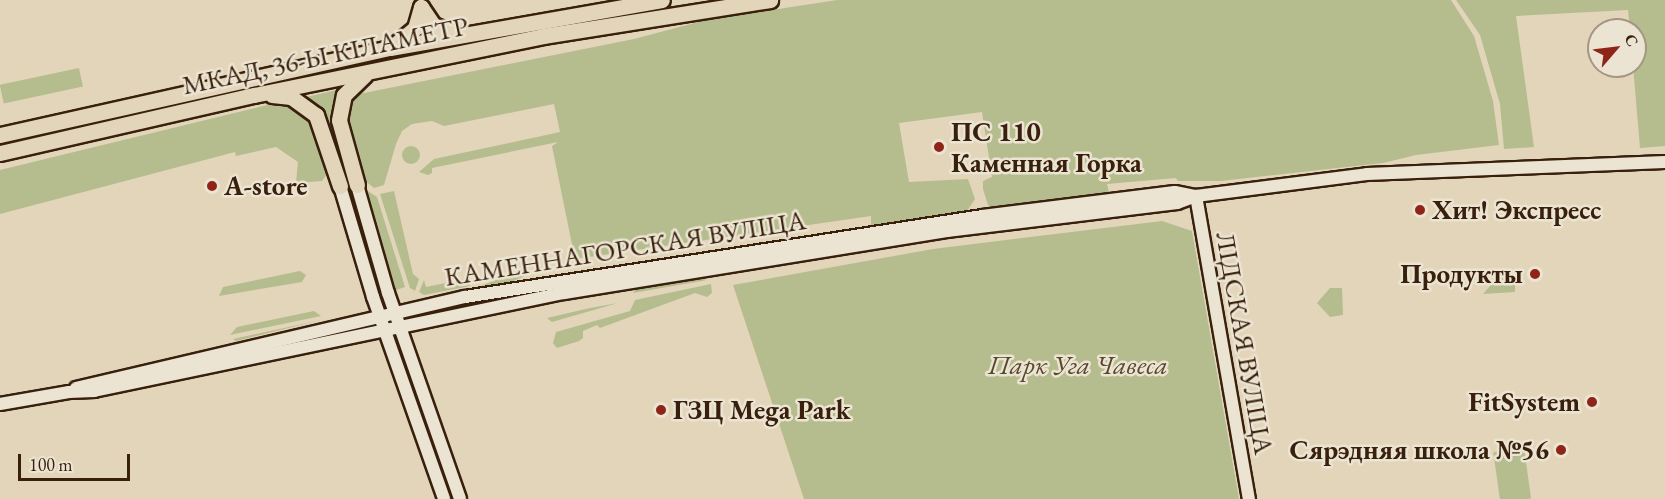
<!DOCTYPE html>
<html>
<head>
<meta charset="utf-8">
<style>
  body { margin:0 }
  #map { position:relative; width:1665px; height:499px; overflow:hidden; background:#e2d5ba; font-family:"EB Garamond",serif }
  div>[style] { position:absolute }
  .green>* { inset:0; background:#b5bd8e; transform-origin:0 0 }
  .round { border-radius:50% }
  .roads { filter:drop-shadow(2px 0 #38200c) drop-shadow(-2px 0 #38200c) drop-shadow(0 2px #38200c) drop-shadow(0 -2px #38200c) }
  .secondary>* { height:12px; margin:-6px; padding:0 6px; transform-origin:6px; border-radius:6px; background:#ece4d2 }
  .highway>* { height:15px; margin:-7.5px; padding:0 7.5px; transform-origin:7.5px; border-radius:7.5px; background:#e2d5ba }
  .dots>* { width:16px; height:16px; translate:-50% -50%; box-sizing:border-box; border:3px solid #ece4d2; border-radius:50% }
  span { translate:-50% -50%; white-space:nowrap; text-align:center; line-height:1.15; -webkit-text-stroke:5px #ece4d2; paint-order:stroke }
  .street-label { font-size:27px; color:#38200c }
  .poi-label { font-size:27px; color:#38200c; font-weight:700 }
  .left { translate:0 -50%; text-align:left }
  .right { translate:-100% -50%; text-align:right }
  .park-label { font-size:27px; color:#57472c; font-style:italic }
  .north { position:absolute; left:1587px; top:18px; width:60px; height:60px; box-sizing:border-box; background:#ece4d2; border:2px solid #a49683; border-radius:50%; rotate:62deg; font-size:16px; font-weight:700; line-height:24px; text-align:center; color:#38200c }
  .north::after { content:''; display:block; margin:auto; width:21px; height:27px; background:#8f2418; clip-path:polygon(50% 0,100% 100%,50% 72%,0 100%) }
  .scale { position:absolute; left:18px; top:454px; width:112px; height:27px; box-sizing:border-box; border:3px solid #38200c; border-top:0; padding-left:8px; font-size:18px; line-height:21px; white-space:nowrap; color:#38200c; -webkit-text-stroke:4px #ece4d2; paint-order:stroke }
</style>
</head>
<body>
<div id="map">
  <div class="green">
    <div style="clip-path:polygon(837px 0,1451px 0,1474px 36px,1493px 101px,1499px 145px,1416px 155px,1383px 163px,1221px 181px,1178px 181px,1176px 178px,1107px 184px,1109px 193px,1084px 199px,996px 210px,988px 205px,983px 189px,983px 181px,992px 177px,982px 112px,899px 123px,909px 182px,968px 179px,975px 199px,965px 214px,871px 227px,871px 216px,575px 259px,552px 146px,558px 142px,432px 168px,432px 173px,428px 175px,419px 172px,434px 159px,560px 132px,554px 104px,444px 126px,432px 121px,412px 124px,402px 131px,396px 144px,384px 185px,374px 188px,358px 175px,342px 123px,349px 96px,634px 39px,706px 20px)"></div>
    <div style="clip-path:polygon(1456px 0,1665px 0,1665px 146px,1640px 148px,1633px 66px,1635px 30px,1630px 30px,1628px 10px,1516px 16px,1534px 147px,1504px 149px,1500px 104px,1480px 35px)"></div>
    <div style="left:79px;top:68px;width:19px;height:81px;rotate:78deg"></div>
    <div style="clip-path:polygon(337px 90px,332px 109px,333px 125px,346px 177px,328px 123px,306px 97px)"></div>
    <div style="clip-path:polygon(280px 102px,306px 116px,314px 129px,327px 174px,322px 181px,296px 183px,298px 162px,276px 147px,236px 156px,235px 152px,0 214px,0 170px)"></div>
    <div class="round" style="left:402px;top:146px;width:18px;height:18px"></div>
    <div style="clip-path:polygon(360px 186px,377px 197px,405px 287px,393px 291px)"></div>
    <div style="clip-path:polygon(394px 191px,413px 274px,419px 279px,415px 291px,410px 288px,380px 194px)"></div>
    <div style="clip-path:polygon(1162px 221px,1192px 231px,1239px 499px,804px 499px,733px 285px,933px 249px)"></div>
    <div style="left:521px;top:269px;width:8px;height:48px;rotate:67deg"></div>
    <div style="clip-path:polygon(300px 271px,306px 275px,302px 282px,219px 296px,223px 287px)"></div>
    <div style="clip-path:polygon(1502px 272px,1515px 274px,1515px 292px,1483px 294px)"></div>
    <div style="clip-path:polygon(470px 278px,470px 286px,424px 295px,419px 292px,424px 280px,426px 287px)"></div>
    <div style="clip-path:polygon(699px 278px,707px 280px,633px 293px,636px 289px)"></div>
    <div style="clip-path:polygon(711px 284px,712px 293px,707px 297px,695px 293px,600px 328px,597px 325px,583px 331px,583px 338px,579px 341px,557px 348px,553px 343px,556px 332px,630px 311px,635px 300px)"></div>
    <div style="clip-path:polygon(1330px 288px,1342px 288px,1343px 315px,1330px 317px,1317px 303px)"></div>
    <div style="clip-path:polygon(618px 303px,552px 322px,547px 318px,590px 308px)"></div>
    <div style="clip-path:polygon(314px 311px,321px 316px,230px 335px,237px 327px)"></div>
    <div style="clip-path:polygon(321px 320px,236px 341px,233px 339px)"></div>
    <div style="left:1524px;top:448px;width:51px;height:31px;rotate:82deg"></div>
  </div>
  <div class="roads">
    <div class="secondary">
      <div style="left:357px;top:185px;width:112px;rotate:74deg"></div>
      <div style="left:388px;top:293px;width:218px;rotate:70.7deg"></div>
      <div style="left:340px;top:186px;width:116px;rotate:73.4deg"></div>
      <div style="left:373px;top:297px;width:214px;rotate:70.6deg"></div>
      <div style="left:1196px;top:196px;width:308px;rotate:80.1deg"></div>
      <div style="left:76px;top:388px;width:400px;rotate:-13.2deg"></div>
      <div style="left:465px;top:297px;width:523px;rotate:-8.9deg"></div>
      <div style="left:982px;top:216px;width:194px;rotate:-7.1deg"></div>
      <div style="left:1175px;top:192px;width:20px;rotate:11deg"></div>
      <div style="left:0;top:404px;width:70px;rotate:-9.9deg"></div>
      <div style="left:69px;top:392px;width:25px;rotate:-2deg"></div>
      <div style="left:94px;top:391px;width:480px;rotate:-11.8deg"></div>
      <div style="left:564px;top:293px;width:388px;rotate:-9.2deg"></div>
      <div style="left:947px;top:231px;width:232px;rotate:-6.9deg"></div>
      <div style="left:1177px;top:203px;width:20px;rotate:-20deg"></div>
      <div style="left:1196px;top:196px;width:172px;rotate:-7.3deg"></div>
      <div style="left:1367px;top:174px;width:298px;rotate:-2.3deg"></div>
    </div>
    <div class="highway">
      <div style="left:421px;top:7px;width:22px;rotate:56deg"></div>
      <div style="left:433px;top:25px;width:26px;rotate:21deg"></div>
      <div style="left:393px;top:46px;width:28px;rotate:-39deg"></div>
      <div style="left:415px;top:28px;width:22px;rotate:-74deg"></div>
      <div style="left:272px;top:95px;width:19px;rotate:6deg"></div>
      <div style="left:291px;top:97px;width:31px;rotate:36deg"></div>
      <div style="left:316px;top:115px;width:75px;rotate:71.3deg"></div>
      <div style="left:0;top:135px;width:400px;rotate:-12.6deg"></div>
      <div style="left:390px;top:48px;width:276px;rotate:-10deg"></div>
      <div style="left:0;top:153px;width:261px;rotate:-12.9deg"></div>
      <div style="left:254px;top:95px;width:295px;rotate:-11.5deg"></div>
      <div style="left:543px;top:36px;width:230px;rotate:-9deg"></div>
      <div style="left:357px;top:185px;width:67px;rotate:-105.5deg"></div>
      <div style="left:339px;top:120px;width:25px;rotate:-79deg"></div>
      <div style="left:344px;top:95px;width:29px;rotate:-44deg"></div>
    </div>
  </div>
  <div class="dots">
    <div style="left:939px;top:147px;background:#8f2418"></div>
    <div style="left:212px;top:186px;background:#8f2418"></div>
    <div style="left:1420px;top:210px;background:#8f2418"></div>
    <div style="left:1535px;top:274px;background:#8f2418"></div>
    <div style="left:1592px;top:402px;background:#8f2418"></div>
    <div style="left:661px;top:410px;background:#8f2418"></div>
    <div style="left:1561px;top:450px;background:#8f2418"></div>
  </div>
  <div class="street-label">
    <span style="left:325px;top:55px;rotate:-12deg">МКАД, 36-Ы КІЛАМЕТР</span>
    <span style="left:625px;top:248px;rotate:-9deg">КАМЕННАГОРСКАЯ ВУЛІЦА</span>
    <span style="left:1245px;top:343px;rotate:80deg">ЛІДСКАЯ ВУЛІЦА</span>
  </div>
  <div class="poi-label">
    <span class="left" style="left:951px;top:147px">ПС 110<br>Каменная Горка</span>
    <span class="left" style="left:224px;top:186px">А-store</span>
    <span class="left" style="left:1432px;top:210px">Хит! Экспресс</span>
    <span class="right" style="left:1523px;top:274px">Продукты</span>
    <span class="right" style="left:1580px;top:402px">FitSystem</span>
    <span class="left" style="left:673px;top:410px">ГЗЦ Mega Park</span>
    <span class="right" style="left:1549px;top:450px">Сярэдняя школа №56</span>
  </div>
  <div class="park-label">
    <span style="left:1078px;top:365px">Парк Уга Чавеса</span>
  </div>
  <div class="north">С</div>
  <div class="scale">100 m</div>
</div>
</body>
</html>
